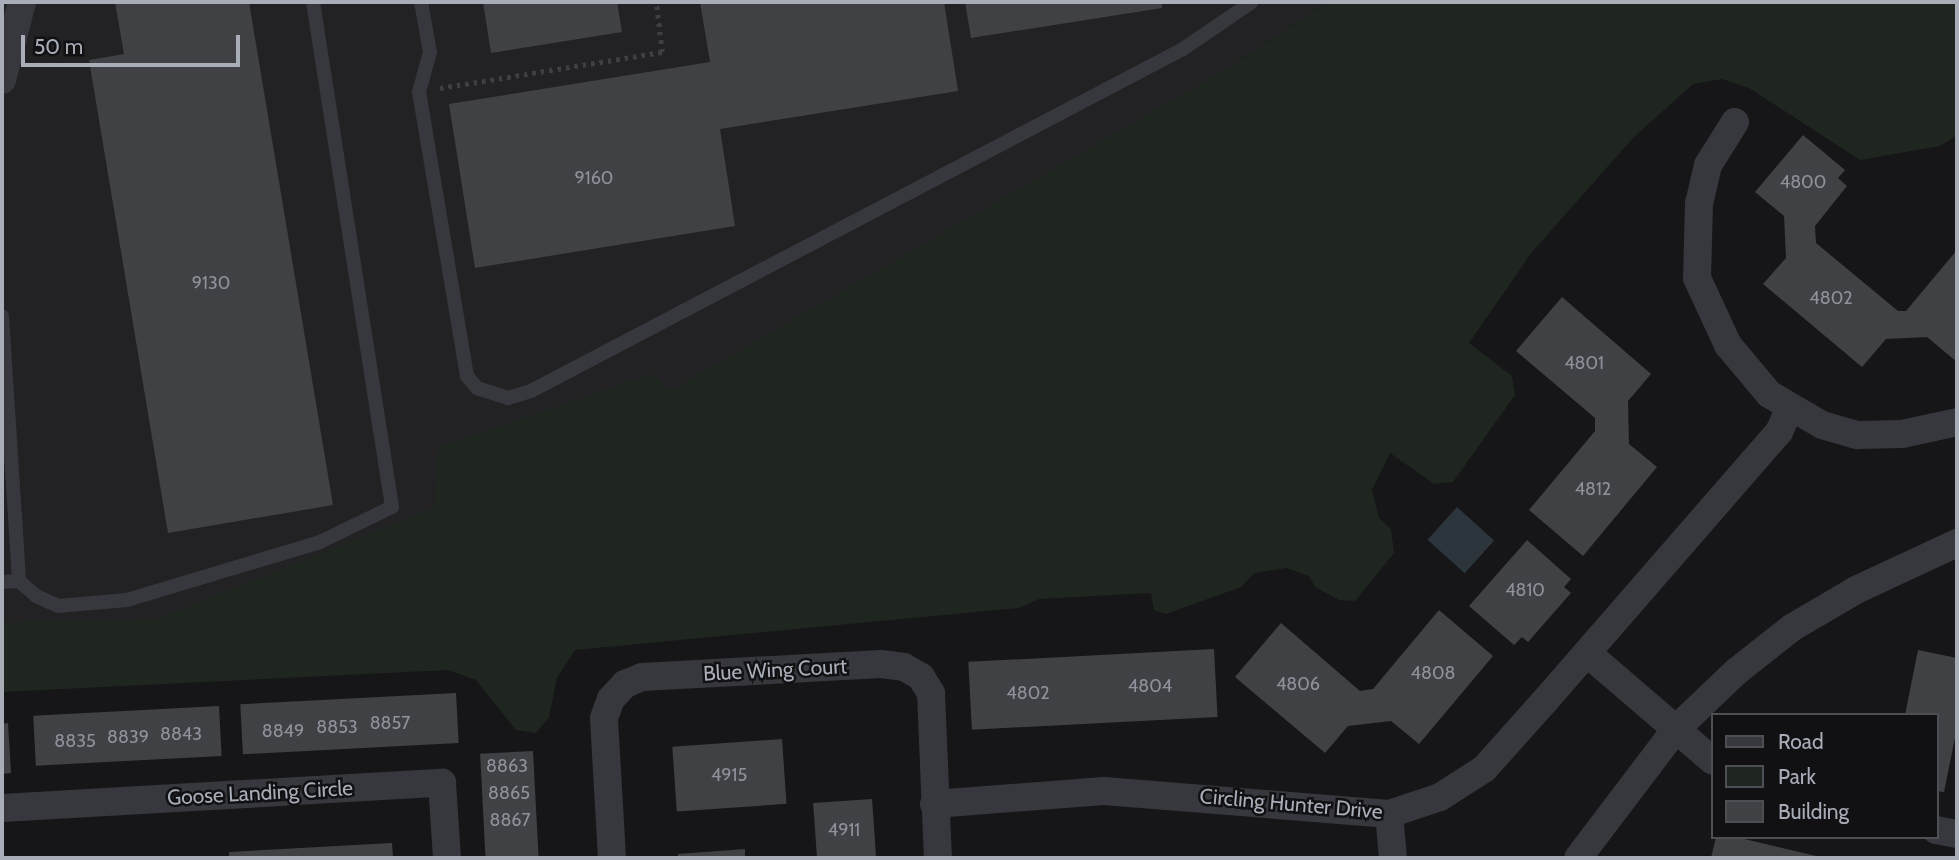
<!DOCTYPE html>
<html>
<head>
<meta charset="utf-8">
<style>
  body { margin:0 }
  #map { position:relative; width:1959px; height:860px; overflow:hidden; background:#161618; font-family:Cabin,sans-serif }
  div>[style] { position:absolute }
  .built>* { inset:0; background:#222225 }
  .green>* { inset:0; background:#1e261f }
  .water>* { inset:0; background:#2c353c; transform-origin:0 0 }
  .building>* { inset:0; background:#404145; transform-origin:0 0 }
  .path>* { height:4.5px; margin-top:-2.25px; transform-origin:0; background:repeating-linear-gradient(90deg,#3d3f44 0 3.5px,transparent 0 8.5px) }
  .service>* { height:14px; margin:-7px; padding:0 7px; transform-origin:7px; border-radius:7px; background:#37383d }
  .minor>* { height:28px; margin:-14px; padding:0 14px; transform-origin:14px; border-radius:14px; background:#37383d }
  span { translate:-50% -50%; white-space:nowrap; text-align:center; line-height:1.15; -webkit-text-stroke:5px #111113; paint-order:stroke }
  .number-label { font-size:18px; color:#8e929b }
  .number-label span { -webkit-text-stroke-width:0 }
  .street-label { font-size:21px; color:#a8adb8 }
  .frame { position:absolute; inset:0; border:4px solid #a8adb8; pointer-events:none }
  .legend { position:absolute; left:1711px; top:713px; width:228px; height:126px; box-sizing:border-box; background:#111113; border:2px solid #4d4f55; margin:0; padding:9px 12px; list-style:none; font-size:21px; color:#a8adb8 }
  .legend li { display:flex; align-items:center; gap:14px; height:35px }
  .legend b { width:35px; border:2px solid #4d4f55 }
  .scale { position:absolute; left:21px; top:35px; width:219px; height:32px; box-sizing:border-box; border:4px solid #a8adb8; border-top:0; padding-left:9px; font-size:21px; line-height:24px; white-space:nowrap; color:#a8adb8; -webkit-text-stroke:5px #111113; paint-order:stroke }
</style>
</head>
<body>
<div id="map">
  <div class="built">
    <div style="clip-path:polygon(2px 2px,1327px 2px,1207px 82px,243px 646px,2px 667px)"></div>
  </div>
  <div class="green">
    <div style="clip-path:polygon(1327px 2px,1957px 2px,1957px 135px,1940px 146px,1860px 160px,1749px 88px,1722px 79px,1693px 84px,1633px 138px,1532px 252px,1469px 343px,1512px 376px,1515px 395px,1453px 482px,1434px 484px,1390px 453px,1372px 490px,1379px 518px,1391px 529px,1394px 553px,1355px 601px,1339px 600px,1315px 587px,1309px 576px,1287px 568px,1254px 573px,1241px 587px,1166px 614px,1154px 610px,1151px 593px,1039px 599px,1019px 608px,575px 650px,557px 678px,549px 717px,536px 733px,516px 730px,476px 680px,448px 670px,2px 692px,2px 623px,157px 619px,434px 508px,439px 447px,652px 374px,670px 391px,1225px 70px)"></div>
  </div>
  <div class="water">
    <div style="left:1457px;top:507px;width:50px;height:44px;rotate:42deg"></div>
  </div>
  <div class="building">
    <div style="clip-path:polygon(115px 2px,249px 2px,333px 505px,168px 533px,89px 60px,124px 54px)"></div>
    <div style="clip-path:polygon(483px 2px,617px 2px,622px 32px,491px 53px)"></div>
    <div style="clip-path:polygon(700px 2px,944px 2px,958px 91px,720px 129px,735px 226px,475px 268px,449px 104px,710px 62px)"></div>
    <div style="clip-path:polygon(965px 2px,1161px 2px,1162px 8px,971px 38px)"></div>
    <div style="clip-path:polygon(1803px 135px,1845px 170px,1838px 178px,1847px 186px,1815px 226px,1816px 243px,1898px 311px,1906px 311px,1957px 250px,1957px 362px,1927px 337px,1886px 339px,1862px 367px,1763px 284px,1786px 258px,1784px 216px,1755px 192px)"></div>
    <div style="clip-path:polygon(1562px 297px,1651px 374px,1628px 401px,1629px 444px,1657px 467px,1583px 556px,1529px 510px,1595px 431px,1595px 418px,1516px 351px)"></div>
    <div style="clip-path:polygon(1527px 540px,1571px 579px,1564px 587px,1571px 593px,1528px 642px,1522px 637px,1514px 645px,1469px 606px)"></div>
    <div style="clip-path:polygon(1439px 610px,1493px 656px,1419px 744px,1391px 721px,1348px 726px,1325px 753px,1235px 677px,1281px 623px,1360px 691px,1373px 689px)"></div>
    <div style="left:1214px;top:649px;width:68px;height:246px;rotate:87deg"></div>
    <div style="clip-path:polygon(1918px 650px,1957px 658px,1957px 728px,1944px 792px,1936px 791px,1936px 715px,1905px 715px)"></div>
    <div style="left:456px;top:693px;width:50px;height:216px;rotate:87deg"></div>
    <div style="left:219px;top:706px;width:50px;height:186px;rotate:87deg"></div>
    <div style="clip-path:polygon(8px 723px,11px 773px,2px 774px,2px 724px)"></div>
    <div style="left:782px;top:739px;width:65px;height:110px;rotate:86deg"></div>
    <div style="left:533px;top:751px;width:107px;height:53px;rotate:87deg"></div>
    <div style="left:872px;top:799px;width:59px;height:59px;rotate:86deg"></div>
    <div style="clip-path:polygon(1716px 837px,1736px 837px,1825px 858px,1711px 858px)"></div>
    <div style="clip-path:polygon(392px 843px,393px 858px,229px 858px,229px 852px)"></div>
    <div style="clip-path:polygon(745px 849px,745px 858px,678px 858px,678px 854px)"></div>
  </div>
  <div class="path">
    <div style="left:440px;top:88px;width:225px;rotate:-9.2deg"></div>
    <div style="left:662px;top:52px;width:50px;rotate:-96.8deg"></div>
  </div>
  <div class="service">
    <div style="left:421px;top:2px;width:51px;rotate:79.8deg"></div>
    <div style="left:430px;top:52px;width:41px;rotate:105.4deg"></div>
    <div style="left:419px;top:92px;width:288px;rotate:80.4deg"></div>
    <div style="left:467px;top:376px;width:16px;rotate:50deg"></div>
    <div style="left:477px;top:388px;width:33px;rotate:18deg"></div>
    <div style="left:508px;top:398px;width:24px;rotate:-17deg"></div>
    <div style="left:531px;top:391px;width:736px;rotate:-27.68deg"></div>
    <div style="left:1183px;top:49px;width:83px;rotate:-34.3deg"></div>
    <div style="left:2px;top:316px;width:266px;rotate:86.3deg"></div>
    <div style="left:19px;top:581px;width:23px;rotate:41deg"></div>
    <div style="left:36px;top:596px;width:24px;rotate:24deg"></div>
    <div style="left:58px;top:606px;width:69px;rotate:-5deg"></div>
    <div style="left:127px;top:600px;width:202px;rotate:-16.7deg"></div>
    <div style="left:320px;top:542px;width:80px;rotate:-25.9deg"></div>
    <div style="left:392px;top:507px;width:511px;rotate:-98.89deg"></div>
    <div style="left:2px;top:582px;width:17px;rotate:-3deg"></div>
  </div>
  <div class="minor">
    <div style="left:2px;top:80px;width:81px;rotate:-75.6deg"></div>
    <div style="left:1735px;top:122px;width:51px;rotate:122.1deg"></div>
    <div style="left:1708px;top:165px;width:39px;rotate:103deg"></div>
    <div style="left:1699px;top:203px;width:75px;rotate:91.5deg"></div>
    <div style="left:1697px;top:278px;width:74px;rotate:65.2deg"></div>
    <div style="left:1728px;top:345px;width:64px;rotate:50.1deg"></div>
    <div style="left:1769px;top:394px;width:61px;rotate:30.3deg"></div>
    <div style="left:1822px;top:425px;width:37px;rotate:16deg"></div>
    <div style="left:1858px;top:435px;width:44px;rotate:-1.3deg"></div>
    <div style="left:1902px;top:434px;width:56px;rotate:-12.3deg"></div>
    <div style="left:1587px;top:653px;width:165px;rotate:40.6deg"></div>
    <div style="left:934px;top:804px;width:170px;rotate:-4.4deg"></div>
    <div style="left:1104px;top:791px;width:286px;rotate:4.6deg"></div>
    <div style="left:1389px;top:814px;width:54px;rotate:-18.4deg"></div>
    <div style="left:1440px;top:797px;width:52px;rotate:-32.5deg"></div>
    <div style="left:1484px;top:769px;width:90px;rotate:-48.2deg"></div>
    <div style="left:1544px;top:702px;width:358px;rotate:-49deg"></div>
    <div style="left:1779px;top:432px;width:27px;rotate:-66deg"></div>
    <div style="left:2px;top:808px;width:441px;rotate:-3.3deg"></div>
    <div style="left:442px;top:783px;width:75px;rotate:86.2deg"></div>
    <div style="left:1389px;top:814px;width:44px;rotate:84.8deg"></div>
    <div style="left:1936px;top:830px;width:21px;rotate:11deg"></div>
    <div style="left:612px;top:858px;width:140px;rotate:-93.3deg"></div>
    <div style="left:604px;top:718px;width:20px;rotate:-70deg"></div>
    <div style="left:611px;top:699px;width:21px;rotate:-47deg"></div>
    <div style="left:625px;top:684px;width:18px;rotate:-22deg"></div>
    <div style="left:642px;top:677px;width:239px;rotate:-3.1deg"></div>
    <div style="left:881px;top:664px;width:23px;rotate:7deg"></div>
    <div style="left:904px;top:667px;width:20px;rotate:30deg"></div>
    <div style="left:921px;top:677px;width:19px;rotate:58deg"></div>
    <div style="left:931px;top:693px;width:165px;rotate:87.6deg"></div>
    <div style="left:1578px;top:858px;width:161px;rotate:-52.8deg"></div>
    <div style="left:1675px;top:730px;width:86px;rotate:-43.6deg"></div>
    <div style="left:1737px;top:671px;width:71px;rotate:-38.2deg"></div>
    <div style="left:1793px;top:627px;width:73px;rotate:-30.4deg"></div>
    <div style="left:1856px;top:590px;width:111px;rotate:-25deg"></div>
  </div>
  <div class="number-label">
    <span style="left:594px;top:178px">9160</span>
    <span style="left:1803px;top:182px">4800</span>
    <span style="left:211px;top:283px">9130</span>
    <span style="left:1831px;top:298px">4802</span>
    <span style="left:1584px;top:363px">4801</span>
    <span style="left:1593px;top:489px">4812</span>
    <span style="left:1525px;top:590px">4810</span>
    <span style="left:1433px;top:673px">4808</span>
    <span style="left:1298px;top:684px">4806</span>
    <span style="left:1150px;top:686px">4804</span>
    <span style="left:1028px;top:693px">4802</span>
    <span style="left:390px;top:723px">8857</span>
    <span style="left:337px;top:727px">8853</span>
    <span style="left:283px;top:731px">8849</span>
    <span style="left:181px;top:734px">8843</span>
    <span style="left:128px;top:737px">8839</span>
    <span style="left:75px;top:741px">8835</span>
    <span style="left:507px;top:766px">8863</span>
    <span style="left:729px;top:775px">4915</span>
    <span style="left:509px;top:793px">8865</span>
    <span style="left:510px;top:820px">8867</span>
    <span style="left:844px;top:830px">4911</span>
  </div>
  <div class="street-label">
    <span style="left:775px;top:670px;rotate:-3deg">Blue Wing Court</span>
    <span style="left:260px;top:793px;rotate:-3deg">Goose Landing Circle</span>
    <span style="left:1291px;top:804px;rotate:5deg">Circling Hunter Drive</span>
  </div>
  <div class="frame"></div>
  <ul class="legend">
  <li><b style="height:9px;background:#37383d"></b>Road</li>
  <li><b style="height:19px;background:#1e261f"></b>Park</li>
  <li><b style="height:19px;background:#404145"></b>Building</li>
  </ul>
  <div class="scale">50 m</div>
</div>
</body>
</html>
